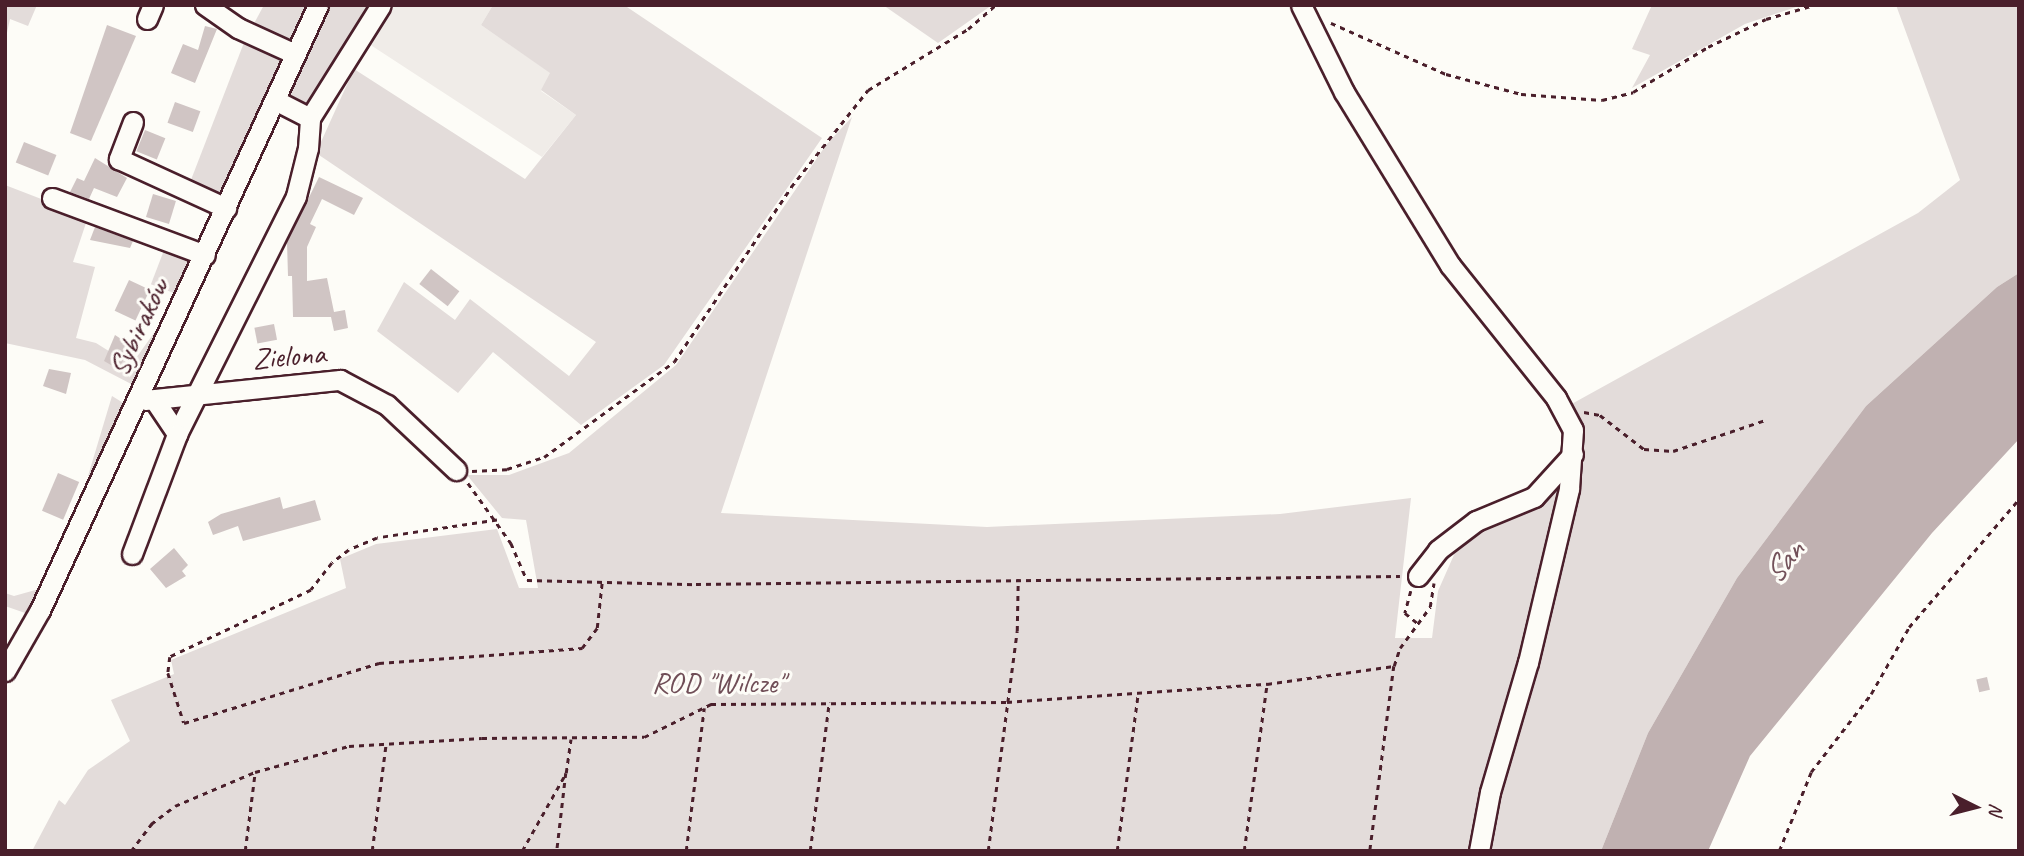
<!DOCTYPE html>
<html>
<head>
<meta charset="utf-8">
<style>
  body { margin:0 }
  #map { position:relative; width:2024px; height:856px; overflow:hidden; background:#fdfcf7; font-family:Caveat,sans-serif }
  div>[style] { position:absolute }
  .built>* { inset:0; background:#f0ece8 }
  .green>* { inset:0; background:#e3dcda; transform-origin:0 0 }
  .water>* { inset:0; background:#c0b1b1 }
  .building>* { inset:0; background:#d0c5c4; transform-origin:0 0 }
  .path>* { height:2.5px; margin-top:-1.25px; transform-origin:0; background:repeating-linear-gradient(90deg,#4a1f2b 0 5px,transparent 0 10px) }
  .roads { filter:drop-shadow(2px 0 #4a1f2b) drop-shadow(-2px 0 #4a1f2b) drop-shadow(0 2px #4a1f2b) drop-shadow(0 -2px #4a1f2b) }
  .minor>* { height:19px; margin:-9.5px; padding:0 9.5px; transform-origin:9.5px; border-radius:9.5px; background:#fdfcf7 }
  span { translate:-50% -50%; white-space:nowrap; text-align:center; line-height:1.15; -webkit-text-stroke:6px #fdfcf7; paint-order:stroke }
  .street-label { font-size:30px; color:#4a1f2b }
  .park-label { font-size:30px; color:#704e57 }
  .water-label { font-size:32px; color:#73525a; font-style:italic }
  .frame { position:absolute; inset:0; border:7px solid #4a1f2b; pointer-events:none }
  .north { position:absolute; left:1940px; top:772px; width:70px; height:70px; -webkit-text-stroke:5px #fdfcf7; paint-order:stroke; rotate:96deg; font-size:19px; font-weight:700; line-height:28px; text-align:center; color:#4a1f2b }
  .north::after { content:''; display:block; margin:auto; width:24px; height:32px; background:#4a1f2b; clip-path:polygon(50% 0,100% 100%,50% 72%,0 100%) }
</style>
</head>
<body>
<div id="map">
  <div class="built">
    <div style="clip-path:polygon(393px 5px,493px 5px,481px 25px,551px 73px,541px 91px,576px 115px,542px 157px,366px 42px)"></div>
  </div>
  <div class="green">
    <div style="clip-path:polygon(5px 5px,37px 5px,28px 26px,10px 19px,5px 42px)"></div>
    <div style="clip-path:polygon(264px 5px,312px 5px,291px 41px,251px 29px)"></div>
    <div style="clip-path:polygon(328px 5px,372px 5px,311px 105px,299px 107px,287px 101px,286px 93px)"></div>
    <div style="clip-path:polygon(493px 5px,624px 5px,822px 138px,664px 365px,581px 425px,493px 352px,458px 393px,377px 331px,404px 282px,455px 320px,470px 299px,569px 376px,596px 342px,316px 153px,354px 69px,525px 179px,576px 115px,541px 90px,550px 73px,481px 25px)"></div>
    <div style="clip-path:polygon(883px 5px,992px 5px,938px 43px)"></div>
    <div style="clip-path:polygon(1652px 5px,1802px 5px,1745px 24px,1632px 88px,1650px 55px,1632px 49px)"></div>
    <div style="clip-path:polygon(1896px 5px,2019px 5px,2019px 273px,1997px 287px,1866px 406px,1737px 578px,1648px 733px,1601px 851px,1484px 851px,1576px 485px,1568px 406px,1918px 213px,1960px 180px)"></div>
    <div style="clip-path:polygon(245px 40px,282px 56px,284px 64px,223px 198px,189px 185px)"></div>
    <div style="clip-path:polygon(852px 117px,721px 513px,987px 527px,1280px 514px,1411px 498px,1395px 638px,1432px 638px,1438px 591px,1461px 539px,1565px 469px,1474px 851px,32px 851px,59px 800px,65px 805px,88px 770px,130px 741px,111px 700px,174px 674px,171px 660px,346px 588px,340px 559px,376px 544px,497px 529px,519px 588px,538px 588px,526px 520px,502px 518px,467px 475px,509px 475px,569px 453px,676px 365px,826px 145px)"></div>
    <div style="clip-path:polygon(5px 185px,88px 217px,73px 262px,95px 267px,76px 338px,96px 343px,131px 365px,169px 312px,135px 386px,85px 360px,5px 343px)"></div>
    <div style="left:166px;top:245px;width:30px;height:42px;rotate:21deg"></div>
    <div style="clip-path:polygon(112px 396px,125px 404px,91px 477px,88px 476px)"></div>
    <div style="clip-path:polygon(39px 589px,28px 614px,5px 606px,5px 593px,14px 596px)"></div>
  </div>
  <div class="water">
    <div style="clip-path:polygon(2019px 273px,2019px 439px,1932px 533px,1750px 756px,1708px 851px,1601px 851px,1648px 733px,1737px 578px,1866px 406px,1997px 287px)"></div>
  </div>
  <div class="building">
    <div style="clip-path:polygon(107px 25px,136px 36px,91px 141px,70px 133px)"></div>
    <div style="clip-path:polygon(205px 26px,217px 29px,195px 83px,171px 73px,183px 44px,198px 50px)"></div>
    <div style="left:175px;top:102px;width:27px;height:22px;rotate:20deg"></div>
    <div style="left:145px;top:130px;width:22px;height:23px;rotate:22deg"></div>
    <div style="left:24px;top:142px;width:35px;height:22px;rotate:22deg"></div>
    <div style="clip-path:polygon(95px 158px,127px 178px,117px 197px,94px 188px,89px 199px,70px 192px,77px 178px,84px 181px)"></div>
    <div style="clip-path:polygon(319px 177px,363px 198px,354px 215px,322px 199px,310px 224px,316px 227px,307px 247px,307px 281px,327px 278px,334px 312px,345px 310px,348px 328px,334px 331px,331px 317px,293px 317px,292px 276px,288px 276px,287px 242px)"></div>
    <div style="left:153px;top:194px;width:24px;height:24px;rotate:17deg"></div>
    <div style="clip-path:polygon(95px 227px,133px 241px,130px 248px,90px 240px)"></div>
    <div style="left:431px;top:269px;width:36px;height:19px;rotate:38deg"></div>
    <div style="left:129px;top:280px;width:23px;height:34px;rotate:25deg"></div>
    <div style="left:274px;top:324px;width:16px;height:20px;rotate:79deg"></div>
    <div style="clip-path:polygon(115px 335px,132px 346px,118px 369px,104px 361px)"></div>
    <div style="clip-path:polygon(49px 369px,71px 373px,66px 394px,43px 386px)"></div>
    <div style="left:58px;top:473px;width:23px;height:41px;rotate:23deg"></div>
    <div style="clip-path:polygon(280px 497px,283px 509px,315px 500px,321px 520px,243px 541px,238px 526px,213px 535px,208px 522px,221px 514px)"></div>
    <div style="clip-path:polygon(174px 548px,188px 565px,182px 571px,186px 576px,166px 588px,150px 569px)"></div>
    <div style="left:1987px;top:677px;width:13px;height:11px;rotate:77deg"></div>
  </div>
  <div class="path">
    <div style="left:1331px;top:23px;width:126px;rotate:23.9deg"></div>
    <div style="left:1446px;top:74px;width:78px;rotate:14.9deg"></div>
    <div style="left:1521px;top:94px;width:81px;rotate:4.2deg"></div>
    <div style="left:1602px;top:100px;width:32px;rotate:-14deg"></div>
    <div style="left:1633px;top:92px;width:87px;rotate:-31deg"></div>
    <div style="left:1708px;top:47px;width:64px;rotate:-25.8deg"></div>
    <div style="left:1766px;top:19px;width:50px;rotate:-16.3deg"></div>
    <div style="left:1584px;top:412px;width:16px;rotate:11deg"></div>
    <div style="left:1600px;top:415px;width:56px;rotate:37.7deg"></div>
    <div style="left:1644px;top:449px;width:29px;rotate:4deg"></div>
    <div style="left:1673px;top:451px;width:97px;rotate:-18.6deg"></div>
    <div style="left:472px;top:471px;width:35px;rotate:-3deg"></div>
    <div style="left:507px;top:469px;width:39px;rotate:-18deg"></div>
    <div style="left:544px;top:457px;width:161px;rotate:-36.2deg"></div>
    <div style="left:674px;top:362px;width:211px;rotate:-56.2deg"></div>
    <div style="left:791px;top:187px;width:124px;rotate:-51.6deg"></div>
    <div style="left:868px;top:90px;width:117px;rotate:-31.4deg"></div>
    <div style="left:968px;top:29px;width:37px;rotate:-41deg"></div>
    <div style="left:468px;top:483px;width:74px;rotate:54.4deg"></div>
    <div style="left:511px;top:543px;width:40px;rotate:66.6deg"></div>
    <div style="left:527px;top:580px;width:169px;rotate:1.4deg"></div>
    <div style="left:696px;top:584px;width:704px;rotate:-0.65deg"></div>
    <div style="left:497px;top:520px;width:121px;rotate:171.5deg"></div>
    <div style="left:377px;top:538px;width:30px;rotate:157deg"></div>
    <div style="left:349px;top:550px;width:21px;rotate:143deg"></div>
    <div style="left:332px;top:563px;width:34px;rotate:128deg"></div>
    <div style="left:311px;top:590px;width:156px;rotate:154.6deg"></div>
    <div style="left:170px;top:657px;width:16px;rotate:97deg"></div>
    <div style="left:168px;top:673px;width:52px;rotate:72.3deg"></div>
    <div style="left:184px;top:723px;width:204px;rotate:-17.1deg"></div>
    <div style="left:379px;top:663px;width:204px;rotate:-4.2deg"></div>
    <div style="left:582px;top:648px;width:25px;rotate:-53deg"></div>
    <div style="left:597px;top:628px;width:46px;rotate:-83.8deg"></div>
    <div style="left:1411px;top:591px;width:23px;rotate:105deg"></div>
    <div style="left:1405px;top:613px;width:19px;rotate:39deg"></div>
    <div style="left:1394px;top:666px;width:19px;rotate:-72deg"></div>
    <div style="left:1400px;top:648px;width:51px;rotate:-53.8deg"></div>
    <div style="left:1430px;top:607px;width:24px;rotate:-81deg"></div>
    <div style="left:566px;top:773px;width:34px;rotate:-82deg"></div>
    <div style="left:131px;top:851px;width:34px;rotate:-53deg"></div>
    <div style="left:151px;top:824px;width:30px;rotate:-37deg"></div>
    <div style="left:175px;top:806px;width:87px;rotate:-23deg"></div>
    <div style="left:255px;top:772px;width:98px;rotate:-15.5deg"></div>
    <div style="left:349px;top:746px;width:133px;rotate:-3.4deg"></div>
    <div style="left:482px;top:738px;width:162px;rotate:-0.4deg"></div>
    <div style="left:644px;top:737px;width:75px;rotate:-26.2deg"></div>
    <div style="left:711px;top:704px;width:296px;rotate:-0.4deg"></div>
    <div style="left:1007px;top:702px;width:261px;rotate:-4deg"></div>
    <div style="left:1267px;top:684px;width:128px;rotate:-8.1deg"></div>
    <div style="left:1394px;top:666px;width:187px;rotate:97.4deg"></div>
    <div style="left:245px;top:851px;width:80px;rotate:-82.8deg"></div>
    <div style="left:372px;top:851px;width:109px;rotate:-82.6deg"></div>
    <div style="left:522px;top:851px;width:90px;rotate:-60.6deg"></div>
    <div style="left:566px;top:773px;width:79px;rotate:96.6deg"></div>
    <div style="left:686px;top:851px;width:144px;rotate:-82.8deg"></div>
    <div style="left:810px;top:851px;width:150px;rotate:-82.7deg"></div>
    <div style="left:988px;top:851px;width:222px;rotate:-82.5deg"></div>
    <div style="left:1017px;top:631px;width:52px;rotate:-88.9deg"></div>
    <div style="left:1117px;top:851px;width:158px;rotate:-82.4deg"></div>
    <div style="left:1244px;top:851px;width:169px;rotate:-82.2deg"></div>
    <div style="left:1779px;top:851px;width:85px;rotate:-67.9deg"></div>
    <div style="left:1811px;top:772px;width:98px;rotate:-52.4deg"></div>
    <div style="left:1871px;top:694px;width:77px;rotate:-60.4deg"></div>
    <div style="left:1909px;top:627px;width:169px;rotate:-49.3deg"></div>
  </div>
  <div class="roads">
    <div class="minor">
      <div style="left:205px;top:5px;width:40px;rotate:34.9deg"></div>
      <div style="left:238px;top:28px;width:63px;rotate:24.5deg"></div>
      <div style="left:1301px;top:5px;width:97px;rotate:63.7deg"></div>
      <div style="left:1344px;top:92px;width:203px;rotate:58.5deg"></div>
      <div style="left:1450px;top:265px;width:170px;rotate:51.4deg"></div>
      <div style="left:1556px;top:398px;width:36px;rotate:62deg"></div>
      <div style="left:1573px;top:430px;width:59px;rotate:93.9deg"></div>
      <div style="left:1569px;top:489px;width:178px;rotate:103.3deg"></div>
      <div style="left:1528px;top:662px;width:135px;rotate:106.3deg"></div>
      <div style="left:1490px;top:792px;width:60px;rotate:100.6deg"></div>
      <div style="left:147px;top:19px;width:15px;rotate:-67deg"></div>
      <div style="left:310px;top:118px;width:133px;rotate:-57.9deg"></div>
      <div style="left:133px;top:122px;width:40px;rotate:111deg"></div>
      <div style="left:119px;top:159px;width:118px;rotate:24.6deg"></div>
      <div style="left:52px;top:198px;width:163px;rotate:20.4deg"></div>
      <div style="left:145px;top:400px;width:196px;rotate:-5.9deg"></div>
      <div style="left:340px;top:380px;width:53px;rotate:28deg"></div>
      <div style="left:387px;top:405px;width:95px;rotate:43.3deg"></div>
      <div style="left:155px;top:401px;width:40px;rotate:56deg"></div>
      <div style="left:177px;top:434px;width:266px;rotate:-63.4deg"></div>
      <div style="left:296px;top:196px;width:49px;rotate:-76deg"></div>
      <div style="left:308px;top:148px;width:30px;rotate:-86deg"></div>
      <div style="left:310px;top:118px;width:39px;rotate:-153deg"></div>
      <div style="left:132px;top:554px;width:128px;rotate:-69.4deg"></div>
      <div style="left:1418px;top:576px;width:33px;rotate:-52deg"></div>
      <div style="left:1438px;top:550px;width:48px;rotate:-37.3deg"></div>
      <div style="left:1476px;top:521px;width:63px;rotate:-22.5deg"></div>
      <div style="left:1534px;top:497px;width:58px;rotate:-47.8deg"></div>
      <div style="left:5px;top:671px;width:70px;rotate:-60.2deg"></div>
      <div style="left:40px;top:610px;width:666px;rotate:-65.32deg"></div>
    </div>
  </div>
  <div class="street-label">
    <span style="left:138px;top:327px;rotate:-65deg">Sybiraków</span>
    <span style="left:289px;top:356px;rotate:-5deg">Zielona</span>
  </div>
  <div class="park-label">
    <span style="left:718px;top:682px">ROD "Wilcze"</span>
  </div>
  <div class="water-label">
    <span style="left:1784px;top:562px;rotate:-50deg">San</span>
  </div>
  <div class="frame"></div>
  <div class="north">N</div>
</div>
</body>
</html>
